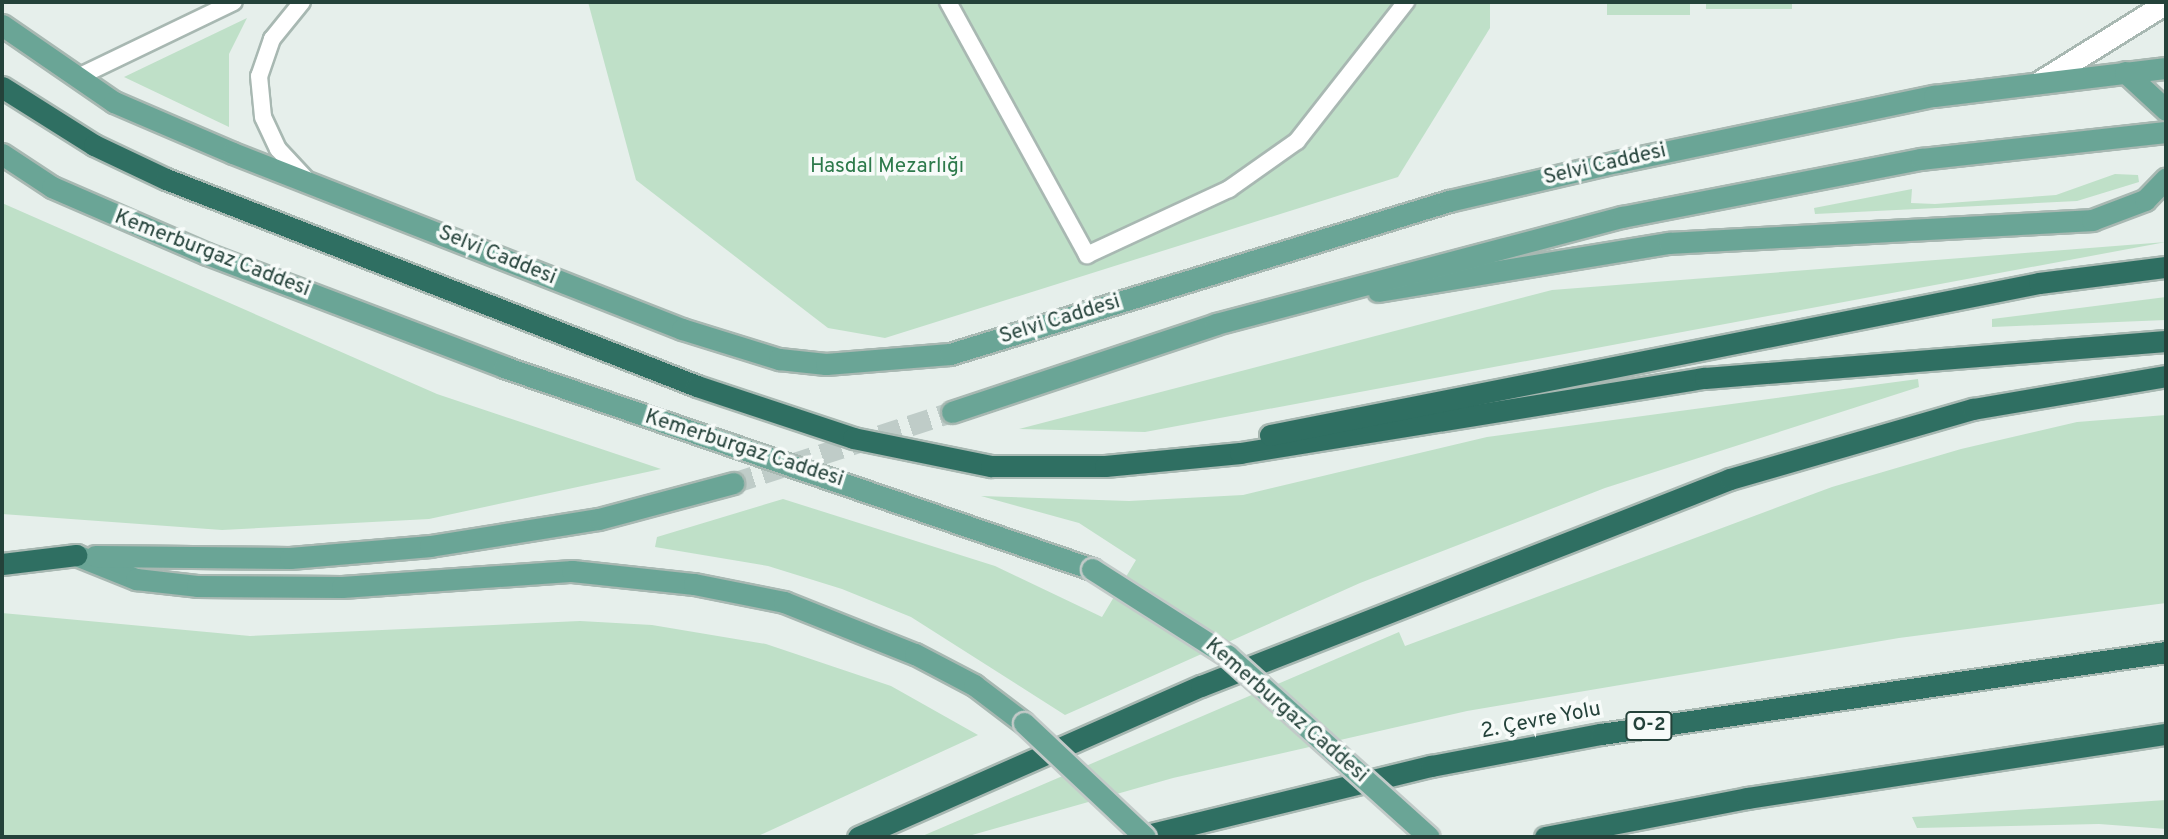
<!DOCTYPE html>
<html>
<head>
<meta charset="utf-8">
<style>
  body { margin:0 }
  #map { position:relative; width:2168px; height:839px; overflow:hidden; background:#e6efeb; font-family:Overpass,sans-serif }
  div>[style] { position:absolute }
  .green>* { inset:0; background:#bfe0c8; transform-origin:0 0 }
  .primary-tunnel>* { height:21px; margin-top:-10.5px; transform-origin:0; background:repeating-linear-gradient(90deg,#bfccc8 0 21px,transparent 0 31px) }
  .roads { filter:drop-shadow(2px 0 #a8b8b2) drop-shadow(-2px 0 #a8b8b2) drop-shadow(0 2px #a8b8b2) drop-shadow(0 -2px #a8b8b2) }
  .lane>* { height:16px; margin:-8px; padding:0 8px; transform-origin:8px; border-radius:8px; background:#fff }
  .street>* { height:21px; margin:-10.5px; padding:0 10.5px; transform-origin:10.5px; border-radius:10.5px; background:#fff }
  .primary>* { height:21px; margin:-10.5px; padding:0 10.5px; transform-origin:10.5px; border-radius:10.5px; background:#6aa596 }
  .highway>* { height:21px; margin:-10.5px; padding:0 10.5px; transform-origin:10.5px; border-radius:10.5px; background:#2f6f62 }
  .bridges { filter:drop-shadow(2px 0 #c2cac8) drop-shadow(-2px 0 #c2cac8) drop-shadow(0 2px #c2cac8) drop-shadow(0 -2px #c2cac8) }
  .primary-bridge>* { height:21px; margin:-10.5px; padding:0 10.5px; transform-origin:10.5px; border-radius:10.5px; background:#6aa596 }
  span { translate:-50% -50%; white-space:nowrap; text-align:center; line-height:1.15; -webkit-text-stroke:7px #f7fbf9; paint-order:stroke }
  .shield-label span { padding:2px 5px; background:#f7fbf9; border:2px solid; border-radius:5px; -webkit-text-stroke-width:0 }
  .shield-label { font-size:19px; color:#24423a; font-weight:700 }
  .street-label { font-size:21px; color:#24423a }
  .park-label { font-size:21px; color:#2d7a4b }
  .frame { position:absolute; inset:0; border:4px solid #24423a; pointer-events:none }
</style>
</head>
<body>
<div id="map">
  <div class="green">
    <div style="clip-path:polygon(588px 2px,1490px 2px,1490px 28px,1398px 177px,885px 338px,828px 328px,636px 180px)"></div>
    <div style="left:1607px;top:2px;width:83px;height:13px"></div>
    <div style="left:1706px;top:2px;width:86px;height:7px"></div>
    <div style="clip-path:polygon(247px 18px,229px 54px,229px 127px,124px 77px)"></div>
    <div style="clip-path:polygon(2115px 174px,2138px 175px,2139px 182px,2077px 201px,1815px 214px,1814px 208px,1912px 189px,1911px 203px,1935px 204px,2056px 195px)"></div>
    <div style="clip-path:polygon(2px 203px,437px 394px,661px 469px,429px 519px,222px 530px,2px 514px)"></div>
    <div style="clip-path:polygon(2166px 242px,1145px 432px,1019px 429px,1552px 290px)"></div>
    <div style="clip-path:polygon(2166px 297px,2166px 320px,1992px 327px,1992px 319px)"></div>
    <div style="clip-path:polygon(1918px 379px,1919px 387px,1605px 488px,1360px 583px,1065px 715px,911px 617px,842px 589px,768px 566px,655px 547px,657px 537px,783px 499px,995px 566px,1102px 617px,1136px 560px,1079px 523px,981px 496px,1129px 501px,1243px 495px,1487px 437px)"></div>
    <div style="clip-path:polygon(2166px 415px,2166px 603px,1899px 638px,1467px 711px,1173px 778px,965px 837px,920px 837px,1399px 632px,1405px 646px,1832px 487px,1961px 449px,2077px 422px)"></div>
    <div style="clip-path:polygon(2px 613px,250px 636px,580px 621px,652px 625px,766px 644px,891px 686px,978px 735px,756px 837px,2px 837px)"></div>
    <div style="clip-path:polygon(2166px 800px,2166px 829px,2099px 824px,1917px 828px,1912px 817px)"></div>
  </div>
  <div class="primary-tunnel">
    <div style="left:733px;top:483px;width:230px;rotate:-18deg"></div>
  </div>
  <div class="roads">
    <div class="lane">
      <div style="left:302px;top:2px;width:48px;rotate:129deg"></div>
      <div style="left:272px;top:39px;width:39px;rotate:109deg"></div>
      <div style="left:259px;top:76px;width:41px;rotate:84.4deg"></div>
      <div style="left:263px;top:117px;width:35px;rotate:65deg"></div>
      <div style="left:278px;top:149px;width:41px;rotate:47deg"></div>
      <div style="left:948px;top:2px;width:289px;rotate:61.2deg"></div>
      <div style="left:1087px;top:255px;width:157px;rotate:-24.9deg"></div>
      <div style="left:1229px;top:189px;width:83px;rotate:-35.2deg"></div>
      <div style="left:1297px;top:141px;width:177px;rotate:-51.9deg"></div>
      <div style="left:76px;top:78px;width:175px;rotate:-25.7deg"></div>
    </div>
    <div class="street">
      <div style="left:2039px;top:82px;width:150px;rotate:-31.9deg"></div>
    </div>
    <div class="primary">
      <div style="left:2px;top:25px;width:136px;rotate:34.5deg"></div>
      <div style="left:114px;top:102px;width:129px;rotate:23.2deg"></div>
      <div style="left:233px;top:153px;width:482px;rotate:21.4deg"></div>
      <div style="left:682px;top:329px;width:102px;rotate:17.2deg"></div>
      <div style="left:779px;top:359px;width:47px;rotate:6.1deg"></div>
      <div style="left:826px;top:364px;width:124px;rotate:-4.6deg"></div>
      <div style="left:950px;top:354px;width:522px;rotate:-17.05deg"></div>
      <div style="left:1449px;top:201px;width:172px;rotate:-13.1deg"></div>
      <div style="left:1617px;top:162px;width:324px;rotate:-11.8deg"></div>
      <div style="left:1934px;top:96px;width:234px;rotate:-6.9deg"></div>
      <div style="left:2125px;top:72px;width:56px;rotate:42.8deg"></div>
      <div style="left:2px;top:154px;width:60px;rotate:33.4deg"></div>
      <div style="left:52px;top:187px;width:169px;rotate:23.4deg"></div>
      <div style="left:207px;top:254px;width:318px;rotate:20.8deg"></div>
      <div style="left:504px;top:367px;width:622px;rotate:18.96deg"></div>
      <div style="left:1378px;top:291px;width:295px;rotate:-9.4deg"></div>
      <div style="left:1669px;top:243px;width:424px;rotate:-3.1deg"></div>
      <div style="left:2092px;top:220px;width:57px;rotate:-20.7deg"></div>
      <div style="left:2145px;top:200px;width:30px;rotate:-46deg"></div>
      <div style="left:952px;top:412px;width:278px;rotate:-18.4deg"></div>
      <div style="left:1216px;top:324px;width:420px;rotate:-14.8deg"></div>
      <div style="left:1622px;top:217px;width:305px;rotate:-11deg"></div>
      <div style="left:1921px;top:159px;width:246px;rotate:-6.3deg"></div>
      <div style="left:76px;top:555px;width:65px;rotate:21.8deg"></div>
      <div style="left:136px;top:579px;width:61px;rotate:6.5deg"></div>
      <div style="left:197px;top:586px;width:145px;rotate:0.4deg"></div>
      <div style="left:342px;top:587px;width:231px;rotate:-4deg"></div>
      <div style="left:572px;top:571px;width:123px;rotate:6.1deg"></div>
      <div style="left:694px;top:584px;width:92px;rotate:11.3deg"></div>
      <div style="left:784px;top:602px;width:141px;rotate:21.7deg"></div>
      <div style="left:915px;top:654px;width:67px;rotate:27.7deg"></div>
      <div style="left:974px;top:685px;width:63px;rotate:37.2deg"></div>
      <div style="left:95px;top:556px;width:195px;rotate:0.6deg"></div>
      <div style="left:290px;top:558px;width:141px;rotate:-4.9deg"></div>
      <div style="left:430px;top:546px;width:171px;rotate:-9.1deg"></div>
      <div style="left:599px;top:519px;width:139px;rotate:-15deg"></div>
    </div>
    <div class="highway">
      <div style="left:2px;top:87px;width:109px;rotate:32.2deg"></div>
      <div style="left:94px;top:145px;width:80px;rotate:25.3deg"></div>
      <div style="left:166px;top:179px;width:570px;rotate:21.3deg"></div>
      <div style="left:697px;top:386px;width:164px;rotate:18.4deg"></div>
      <div style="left:853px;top:438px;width:141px;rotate:11.5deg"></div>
      <div style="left:991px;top:466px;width:114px"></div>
      <div style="left:1105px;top:466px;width:136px;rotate:-5.5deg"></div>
      <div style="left:1240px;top:453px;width:471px;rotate:-9.2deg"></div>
      <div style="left:1705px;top:378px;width:462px;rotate:-4.6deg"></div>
      <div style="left:1270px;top:435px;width:784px;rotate:-11.18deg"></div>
      <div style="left:2039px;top:283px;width:128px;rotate:-7.2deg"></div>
      <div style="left:2px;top:564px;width:75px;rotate:-6.9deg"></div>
      <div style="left:858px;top:837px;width:375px;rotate:-23.8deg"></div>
      <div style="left:1201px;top:686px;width:568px;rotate:-21.37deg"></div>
      <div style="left:1730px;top:479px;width:253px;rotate:-16.1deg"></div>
      <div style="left:1973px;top:409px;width:196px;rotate:-9.7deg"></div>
      <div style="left:1139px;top:837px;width:301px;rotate:-13.7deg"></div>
      <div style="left:1431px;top:766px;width:173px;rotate:-10.7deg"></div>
      <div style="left:1601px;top:734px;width:571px;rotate:-8.26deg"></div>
      <div style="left:1545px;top:837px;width:206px;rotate:-10.9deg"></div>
      <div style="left:1747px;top:798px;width:424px;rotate:-8.7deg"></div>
    </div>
  </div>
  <div class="bridges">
    <div class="primary-bridge">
      <div style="left:1092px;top:569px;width:161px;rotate:32.6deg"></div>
      <div style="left:1228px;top:656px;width:270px;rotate:42deg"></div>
      <div style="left:1024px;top:723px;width:166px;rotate:43.3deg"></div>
    </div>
  </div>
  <div class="shield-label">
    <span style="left:1649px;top:726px">O-2</span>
  </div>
  <div class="street-label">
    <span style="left:1605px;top:165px;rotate:-13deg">Selvi Caddesi</span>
    <span style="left:212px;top:254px;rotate:21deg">Kemerburgaz Caddesi</span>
    <span style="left:497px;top:256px;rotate:22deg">Selvi Caddesi</span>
    <span style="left:1060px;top:320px;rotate:-17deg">Selvi Caddesi</span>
    <span style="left:744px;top:449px;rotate:18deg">Kemerburgaz Caddesi</span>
    <span style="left:1286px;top:711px;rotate:41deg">Kemerburgaz Caddesi</span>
    <span style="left:1541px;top:721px;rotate:-11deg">2. Çevre Yolu</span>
  </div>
  <div class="park-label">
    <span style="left:887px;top:167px">Hasdal Mezarlığı</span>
  </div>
  <div class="frame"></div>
</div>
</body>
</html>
